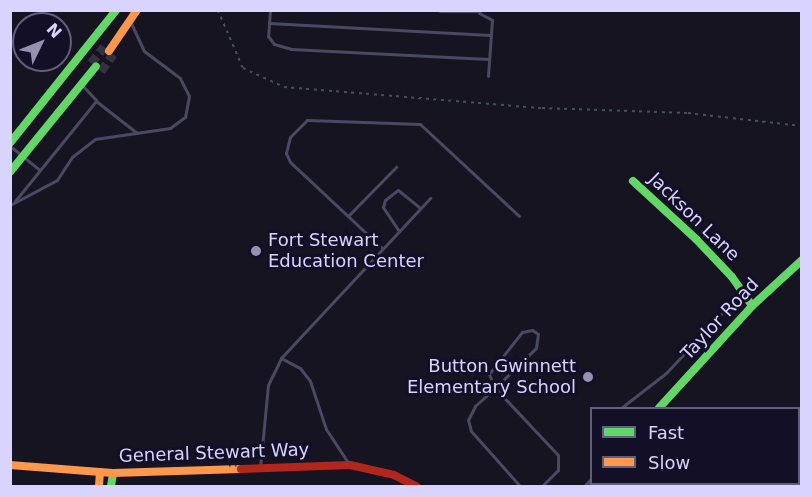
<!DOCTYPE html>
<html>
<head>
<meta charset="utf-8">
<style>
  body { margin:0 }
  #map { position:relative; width:812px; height:497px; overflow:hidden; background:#161421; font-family:"DejaVu Sans",sans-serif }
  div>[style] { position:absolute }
  .primary-tunnel>* { height:9px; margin-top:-4.5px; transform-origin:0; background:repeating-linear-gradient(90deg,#333142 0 9px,transparent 0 13.5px) }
  .path>* { height:1.5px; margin-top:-0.75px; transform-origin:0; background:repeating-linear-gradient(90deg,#44505f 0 3px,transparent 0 7.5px) }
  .lane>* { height:3px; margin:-1.5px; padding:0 1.5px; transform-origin:1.5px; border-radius:1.5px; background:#4a4962 }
  .street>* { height:6px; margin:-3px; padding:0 3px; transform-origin:3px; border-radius:3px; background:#4a4962 }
  .fast>* { height:8px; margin:-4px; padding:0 4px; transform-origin:4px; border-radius:4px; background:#63d668 }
  .slow>* { height:8px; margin:-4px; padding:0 4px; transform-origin:4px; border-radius:4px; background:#ff974d }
  .jam>* { height:8px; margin:-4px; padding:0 4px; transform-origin:4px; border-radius:4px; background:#b3261e }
  .dots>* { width:16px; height:16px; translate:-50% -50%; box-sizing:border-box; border:3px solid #130f26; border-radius:50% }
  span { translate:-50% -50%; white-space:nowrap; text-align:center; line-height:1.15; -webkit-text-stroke:6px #130f26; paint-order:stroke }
  .street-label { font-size:18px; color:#d9d4ff }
  .poi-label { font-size:18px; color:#d9d4ff }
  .left { translate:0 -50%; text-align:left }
  .right { translate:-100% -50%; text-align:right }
  .frame { position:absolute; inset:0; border:12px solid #d9d4ff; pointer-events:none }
  .legend { position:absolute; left:590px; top:407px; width:210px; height:78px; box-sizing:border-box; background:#130f26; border:2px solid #625e7d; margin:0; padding:8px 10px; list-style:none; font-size:18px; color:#d9d4ff }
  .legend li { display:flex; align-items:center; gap:12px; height:30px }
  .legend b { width:30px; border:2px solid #625e7d }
  .north { position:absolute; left:12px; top:12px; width:60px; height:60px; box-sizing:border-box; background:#130f26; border:2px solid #625e7d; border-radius:50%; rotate:47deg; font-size:16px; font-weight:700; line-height:24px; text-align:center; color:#d9d4ff }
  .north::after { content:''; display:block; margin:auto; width:21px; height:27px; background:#9591b1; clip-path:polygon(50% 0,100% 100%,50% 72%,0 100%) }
</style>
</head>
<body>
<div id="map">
  <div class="primary-tunnel">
    <div style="left:91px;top:63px;width:21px;rotate:-51deg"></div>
    <div style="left:101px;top:71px;width:21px;rotate:-55deg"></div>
  </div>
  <div class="path">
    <div style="left:218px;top:10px;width:63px;rotate:66.7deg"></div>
    <div style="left:243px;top:68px;width:45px;rotate:24.9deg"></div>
    <div style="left:284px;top:87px;width:259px;rotate:4.7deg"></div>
    <div style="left:542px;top:108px;width:146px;rotate:2deg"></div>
    <div style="left:688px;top:113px;width:115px;rotate:6.5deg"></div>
    <div style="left:798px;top:454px;width:6px;rotate:45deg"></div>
    <div style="left:802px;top:467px;width:7px;rotate:90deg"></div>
  </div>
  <div class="lane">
    <div style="left:270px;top:10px;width:26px;rotate:94deg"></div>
    <div style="left:268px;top:36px;width:10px;rotate:53deg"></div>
    <div style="left:274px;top:44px;width:18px;rotate:16deg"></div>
    <div style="left:291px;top:49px;width:197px;rotate:2.9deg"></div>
    <div style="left:479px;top:13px;width:15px;rotate:28deg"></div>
    <div style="left:492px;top:20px;width:56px;rotate:94.1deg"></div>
    <div style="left:269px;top:23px;width:221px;rotate:3.1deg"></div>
    <div style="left:82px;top:85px;width:21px;rotate:47deg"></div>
    <div style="left:10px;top:146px;width:38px;rotate:39deg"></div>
    <div style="left:15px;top:201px;width:129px;rotate:-51deg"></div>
    <div style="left:96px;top:101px;width:52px;rotate:38deg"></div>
    <div style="left:10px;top:205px;width:53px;rotate:-28deg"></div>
    <div style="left:57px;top:180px;width:27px;rotate:-57deg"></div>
    <div style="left:72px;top:157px;width:29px;rotate:-38deg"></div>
    <div style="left:95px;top:139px;width:76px;rotate:-8.3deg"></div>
    <div style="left:170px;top:128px;width:19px;rotate:-36deg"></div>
    <div style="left:185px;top:117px;width:21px;rotate:-79deg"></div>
    <div style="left:189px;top:96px;width:20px;rotate:-117deg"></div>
    <div style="left:180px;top:78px;width:45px;rotate:-143.1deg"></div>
    <div style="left:144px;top:51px;width:31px;rotate:-115deg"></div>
    <div style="left:348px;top:216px;width:69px;rotate:-45.6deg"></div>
    <div style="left:399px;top:231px;width:29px;rotate:-124deg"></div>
    <div style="left:383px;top:207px;width:7px;rotate:-74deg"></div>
    <div style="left:385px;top:200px;width:16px;rotate:-38deg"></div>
    <div style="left:398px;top:190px;width:28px;rotate:39deg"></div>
    <div style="left:382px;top:248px;width:126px;rotate:-136.9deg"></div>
    <div style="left:290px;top:162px;width:10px;rotate:-114deg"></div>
    <div style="left:286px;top:153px;width:16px;rotate:-76deg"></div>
    <div style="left:290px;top:137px;width:24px;rotate:-45deg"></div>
    <div style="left:307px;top:120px;width:113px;rotate:2deg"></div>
    <div style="left:420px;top:124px;width:135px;rotate:42.9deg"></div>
    <div style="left:281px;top:358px;width:21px;rotate:28deg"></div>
    <div style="left:300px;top:368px;width:16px;rotate:52deg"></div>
    <div style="left:310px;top:381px;width:51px;rotate:71.6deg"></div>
    <div style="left:326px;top:429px;width:42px;rotate:56.7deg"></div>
    <div style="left:621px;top:408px;width:57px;rotate:-37.9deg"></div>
    <div style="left:666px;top:373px;width:110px;rotate:-46.8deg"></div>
    <div style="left:260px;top:468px;width:83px;rotate:-84.5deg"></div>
    <div style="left:268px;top:385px;width:30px;rotate:-64deg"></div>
    <div style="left:281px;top:358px;width:219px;rotate:-47deg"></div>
    <div style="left:743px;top:484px;width:4px;rotate:34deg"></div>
    <div style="left:520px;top:486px;width:74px;rotate:-131.7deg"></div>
    <div style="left:471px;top:431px;width:11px;rotate:-105deg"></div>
    <div style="left:468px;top:420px;width:16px;rotate:-63deg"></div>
    <div style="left:475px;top:406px;width:27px;rotate:-42deg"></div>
    <div style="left:495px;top:388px;width:57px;rotate:-44.3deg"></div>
    <div style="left:536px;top:348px;width:14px;rotate:-82deg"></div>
    <div style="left:538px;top:334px;width:7px;rotate:-146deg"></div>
    <div style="left:532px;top:330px;width:10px;rotate:169deg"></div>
    <div style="left:522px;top:332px;width:53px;rotate:128.2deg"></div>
    <div style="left:489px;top:374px;width:15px;rotate:67deg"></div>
    <div style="left:495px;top:388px;width:92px;rotate:46.8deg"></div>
    <div style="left:558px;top:455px;width:15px;rotate:90deg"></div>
    <div style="left:558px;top:470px;width:23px;rotate:135deg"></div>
    <div style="left:672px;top:486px;width:3px;rotate:-45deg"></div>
  </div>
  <div class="street">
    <div style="left:441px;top:10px;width:39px"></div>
    <div style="left:587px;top:486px;width:7px;rotate:-45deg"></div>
  </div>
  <div class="fast">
    <div style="left:10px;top:143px;width:170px;rotate:-51.4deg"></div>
    <div style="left:10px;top:172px;width:136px;rotate:-50.9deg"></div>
    <div style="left:633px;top:181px;width:86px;rotate:42.6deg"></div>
    <div style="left:696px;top:239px;width:52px;rotate:46.5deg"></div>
    <div style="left:732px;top:277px;width:35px;rotate:55deg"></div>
    <div style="left:659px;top:408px;width:138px;rotate:-47.6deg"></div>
    <div style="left:752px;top:306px;width:68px;rotate:-42.6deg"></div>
    <div style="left:111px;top:486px;width:13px;rotate:-81deg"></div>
  </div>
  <div class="slow">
    <div style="left:109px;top:51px;width:50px;rotate:-55.7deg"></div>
    <div style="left:10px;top:465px;width:103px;rotate:4.4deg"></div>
    <div style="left:113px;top:473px;width:128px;rotate:-1.8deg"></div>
    <div style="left:99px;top:486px;width:14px;rotate:-86deg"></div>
  </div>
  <div class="jam">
    <div style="left:241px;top:469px;width:109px;rotate:-2.1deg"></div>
    <div style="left:350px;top:465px;width:45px;rotate:12.8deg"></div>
    <div style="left:394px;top:475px;width:25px;rotate:27deg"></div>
  </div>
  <div class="dots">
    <div style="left:256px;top:251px;background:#9591b1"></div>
    <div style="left:588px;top:377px;background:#9591b1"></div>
  </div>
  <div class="street-label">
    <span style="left:694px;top:217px;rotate:44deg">Jackson Lane</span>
    <span style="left:720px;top:319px;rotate:-47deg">Taylor Road</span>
    <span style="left:214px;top:453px;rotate:-2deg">General Stewart Way</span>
  </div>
  <div class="poi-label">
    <span class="left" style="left:268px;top:251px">Fort Stewart<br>Education Center</span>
    <span class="right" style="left:576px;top:377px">Button Gwinnett<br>Elementary School</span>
  </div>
  <div class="frame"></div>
  <ul class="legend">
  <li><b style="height:8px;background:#63d668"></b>Fast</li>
  <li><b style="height:8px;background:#ff974d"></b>Slow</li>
  </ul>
  <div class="north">N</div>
</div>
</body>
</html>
